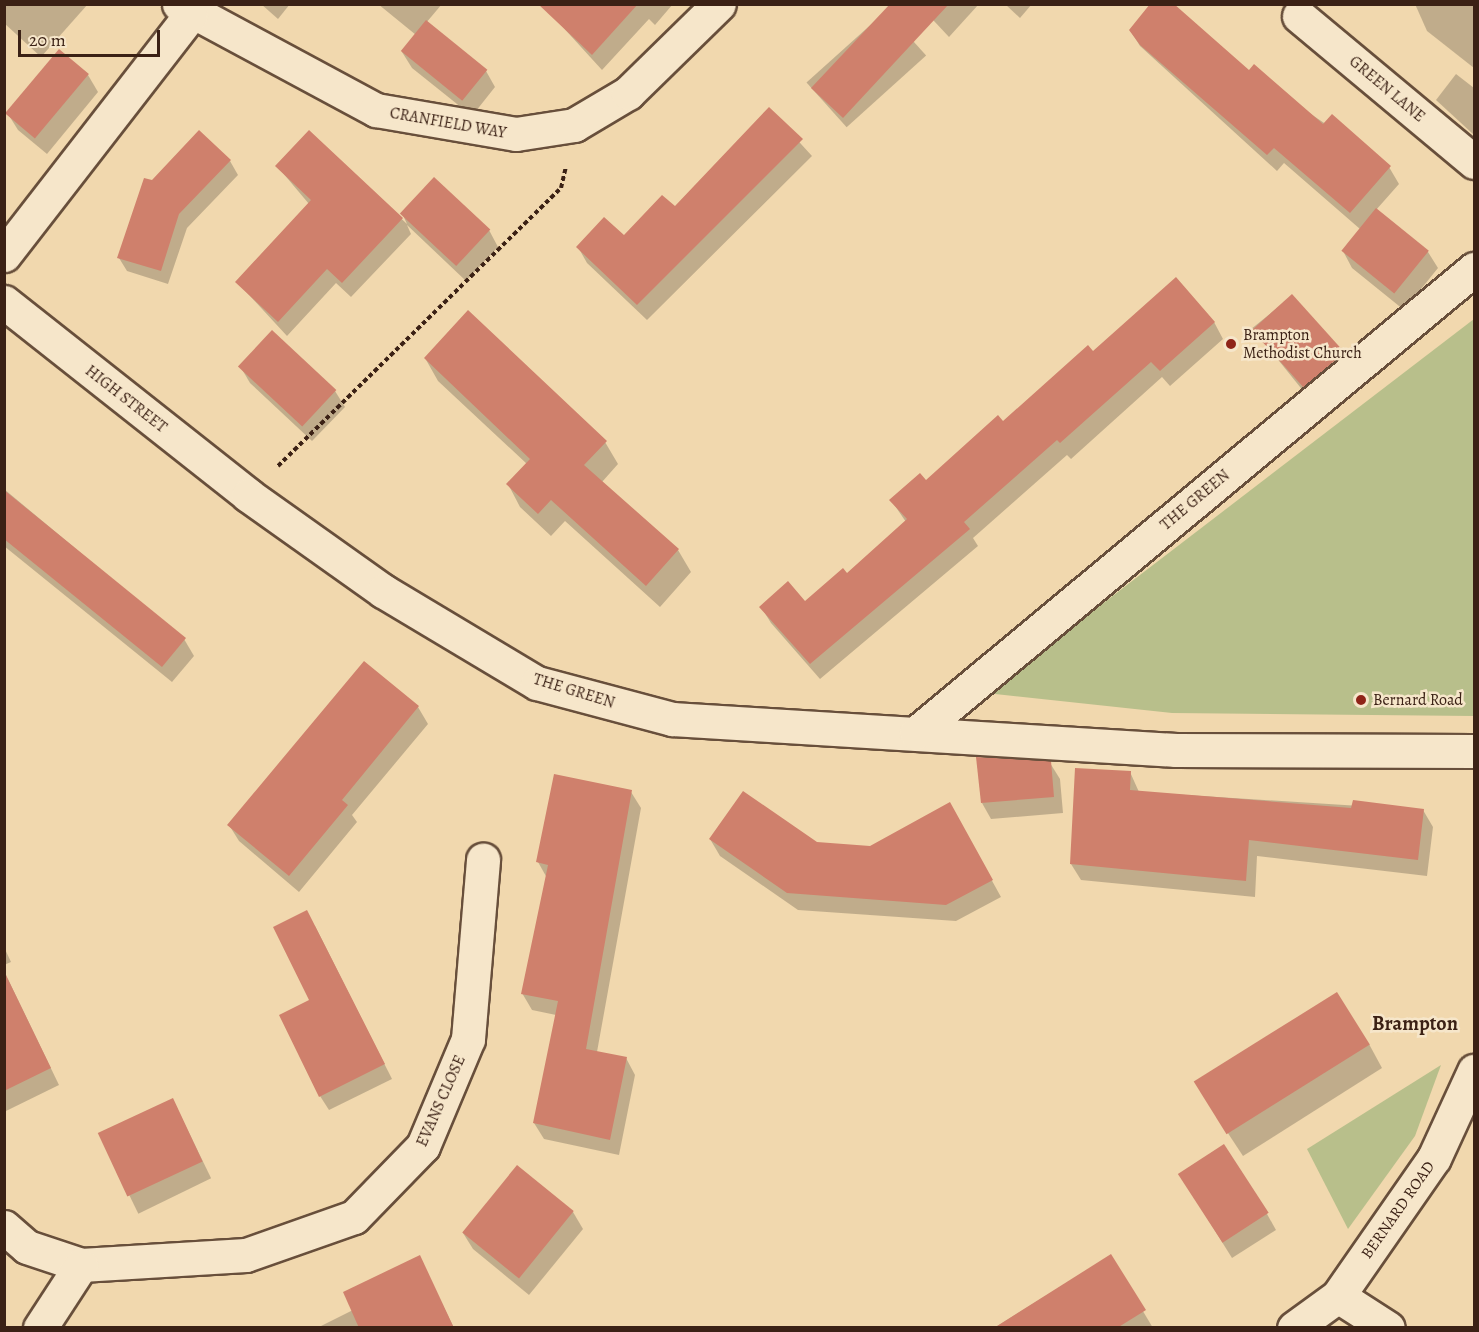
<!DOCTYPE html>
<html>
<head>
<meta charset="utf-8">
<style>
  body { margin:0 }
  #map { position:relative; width:1479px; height:1332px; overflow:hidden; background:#f1d8ae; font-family:Alegreya,serif }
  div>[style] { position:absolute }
  .green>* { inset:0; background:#b8bf8b }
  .shadow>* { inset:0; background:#0003; transform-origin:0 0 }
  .building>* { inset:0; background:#cf806c; transform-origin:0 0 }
  .path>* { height:4px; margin-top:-2px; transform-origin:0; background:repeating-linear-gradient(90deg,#3b2115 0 4.5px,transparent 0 7.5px) }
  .roads { filter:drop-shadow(2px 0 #684f3b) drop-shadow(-2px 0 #684f3b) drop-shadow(0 2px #684f3b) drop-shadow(0 -2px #684f3b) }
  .minor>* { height:33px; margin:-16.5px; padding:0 16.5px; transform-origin:16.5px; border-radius:16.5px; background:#f6e6ca }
  .dots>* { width:16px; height:16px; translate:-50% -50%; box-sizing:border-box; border:3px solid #f6e6ca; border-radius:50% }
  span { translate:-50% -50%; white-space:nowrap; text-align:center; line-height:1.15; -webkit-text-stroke:5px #f6e6ca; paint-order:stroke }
  .street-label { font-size:16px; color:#3b2115 }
  .poi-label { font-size:16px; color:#3b2115 }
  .left { translate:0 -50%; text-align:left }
  .quarter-label { font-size:20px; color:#3b2115; font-weight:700 }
  .frame { position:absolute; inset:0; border:6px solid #3b2115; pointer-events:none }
  .scale { position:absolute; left:18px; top:30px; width:142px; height:27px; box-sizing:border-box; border:3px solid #3b2115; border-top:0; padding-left:8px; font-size:18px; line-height:21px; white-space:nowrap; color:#3b2115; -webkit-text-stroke:4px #f6e6ca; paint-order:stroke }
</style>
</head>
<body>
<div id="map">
  <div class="green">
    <div style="clip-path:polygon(1474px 319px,1474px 716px,1172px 713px,986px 693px)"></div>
    <div style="clip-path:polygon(1441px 1065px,1415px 1136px,1348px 1229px,1307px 1149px)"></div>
  </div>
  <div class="shadow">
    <div style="clip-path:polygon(4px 4px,88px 4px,41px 57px,4px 23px)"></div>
    <div style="clip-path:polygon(261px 4px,290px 4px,278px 19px)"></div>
    <div style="clip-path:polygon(378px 4px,442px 4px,426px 23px,486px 71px,495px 87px,472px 116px,412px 68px,402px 52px,416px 35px)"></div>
    <div style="clip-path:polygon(579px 4px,673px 4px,655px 25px,649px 19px,602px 70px,560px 24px)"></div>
    <div style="clip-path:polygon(918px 4px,979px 4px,949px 37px)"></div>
    <div style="clip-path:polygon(1005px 4px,1032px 4px,1020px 18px)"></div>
    <div style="clip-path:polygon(1415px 4px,1474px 4px,1474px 68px,1427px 31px)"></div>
    <div style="left:886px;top:11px;width:60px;height:107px;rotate:48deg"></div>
    <div style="clip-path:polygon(1130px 30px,1249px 72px,1389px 167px,1399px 184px,1376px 210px,1428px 252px,1438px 268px,1404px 310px,1352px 268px,1343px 251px,1360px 229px,1284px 163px,1277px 171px,1140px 46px)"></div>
    <div style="clip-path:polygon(59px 51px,88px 75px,98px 92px,47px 154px,18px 130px,8px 114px)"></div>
    <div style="clip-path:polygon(1456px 74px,1474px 88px,1474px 135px,1436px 100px)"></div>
    <div style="clip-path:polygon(769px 109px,812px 156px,647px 320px,587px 263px,578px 247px,624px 238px,675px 209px)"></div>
    <div style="clip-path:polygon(309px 132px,407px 224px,402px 213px,489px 230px,498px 247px,466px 281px,407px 225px,411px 234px,351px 297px,336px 283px,287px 336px,237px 282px,309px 204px,277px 166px)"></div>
    <div style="clip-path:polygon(230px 161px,238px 175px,187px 228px,168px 284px,127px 271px,119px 258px,152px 182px)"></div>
    <div style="left:1292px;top:296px;width:94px;height:51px;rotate:51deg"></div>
    <div style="clip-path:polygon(1214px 322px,1223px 339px,1170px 386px,1162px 377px,1071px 459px,1067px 455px,973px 538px,978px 546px,820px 679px,771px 623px,761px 607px,805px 604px,846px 575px,906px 522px,891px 500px,926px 482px,1093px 353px)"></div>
    <div style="clip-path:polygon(425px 358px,605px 442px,618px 464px,602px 482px,678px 550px,691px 572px,660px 607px,565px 521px,551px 536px,520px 507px,508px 484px,527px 464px,438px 381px)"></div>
    <div style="clip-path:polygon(240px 366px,335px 391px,345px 407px,312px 441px,250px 383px)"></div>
    <div style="clip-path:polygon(4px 489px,184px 639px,194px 656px,172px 682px,4px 546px)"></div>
    <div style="clip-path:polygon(365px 663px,418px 707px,428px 724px,352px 815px,357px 822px,299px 892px,239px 841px,229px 825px)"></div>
    <div style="clip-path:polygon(1050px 763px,1060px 779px,1063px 813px,991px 819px,982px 803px)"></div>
    <div style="clip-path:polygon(1130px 772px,1139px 792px,1423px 810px,1433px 827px,1427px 876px,1257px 856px,1255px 897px,1081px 880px,1071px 864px)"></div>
    <div style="clip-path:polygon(631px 792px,641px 808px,597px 1052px,626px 1058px,635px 1075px,619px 1155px,544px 1139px,534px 1123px,556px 1015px,532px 1010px,522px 993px,547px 878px,538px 862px)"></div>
    <div style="clip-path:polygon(959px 821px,1001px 897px,956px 921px,798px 910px,720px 856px,710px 839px,870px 848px)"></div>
    <div style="clip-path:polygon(315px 926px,392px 1079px,329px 1110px,320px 1096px)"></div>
    <div style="clip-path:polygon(4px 947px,11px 962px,4px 965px)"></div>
    <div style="clip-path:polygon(4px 971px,59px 1085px,6px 1111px,4px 1108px)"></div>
    <div style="clip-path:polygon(1369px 1044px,1382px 1068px,1243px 1156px,1210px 1106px)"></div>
    <div style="left:173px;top:1100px;width:87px;height:81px;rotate:64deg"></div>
    <div style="clip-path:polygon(517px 1167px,573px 1212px,583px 1229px,529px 1295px,473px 1249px,463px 1233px)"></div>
    <div style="clip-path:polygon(1189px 1189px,1267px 1214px,1276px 1230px,1232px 1258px)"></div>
    <div style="clip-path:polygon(1110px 1256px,1153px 1328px,994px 1328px)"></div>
    <div style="clip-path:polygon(419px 1257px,454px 1328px,317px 1328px,353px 1310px)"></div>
  </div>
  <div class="building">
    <div style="clip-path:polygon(538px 4px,638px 4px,592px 55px)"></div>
    <div style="clip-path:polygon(890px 4px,949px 4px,843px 118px,811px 88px)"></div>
    <div style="clip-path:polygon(1150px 4px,1174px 4px,1249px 70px,1254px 64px,1323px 124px,1332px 114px,1391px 166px,1350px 213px,1274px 148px,1267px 155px,1140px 45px,1129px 30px)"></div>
    <div style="left:426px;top:20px;width:79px;height:40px;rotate:39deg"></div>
    <div style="left:59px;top:49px;width:39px;height:84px;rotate:40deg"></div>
    <div style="clip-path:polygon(769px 107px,803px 139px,637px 305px,576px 247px,604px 217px,624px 235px,662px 195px,675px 206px)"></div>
    <div style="clip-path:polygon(199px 130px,231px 160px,179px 214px,161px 271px,117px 258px,144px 178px,152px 180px)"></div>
    <div style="clip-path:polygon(309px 130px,403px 218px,342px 283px,327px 269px,278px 322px,235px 282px,311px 200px,275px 166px)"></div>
    <div style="left:434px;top:177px;width:77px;height:50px;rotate:43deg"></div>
    <div style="left:1376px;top:208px;width:68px;height:55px;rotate:39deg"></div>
    <div style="clip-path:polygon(1176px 277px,1215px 322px,1160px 371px,1151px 362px,1060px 443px,1057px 440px,964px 522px,970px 529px,810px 664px,759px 607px,788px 581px,805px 601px,843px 568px,847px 573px,907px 519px,889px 500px,920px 473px,926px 480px,998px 415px,1003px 421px,1088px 345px,1093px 351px)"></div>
    <div style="left:1292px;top:294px;width:78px;height:54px;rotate:48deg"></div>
    <div style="clip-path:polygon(468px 310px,607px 441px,584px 465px,679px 549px,646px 586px,551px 500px,538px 514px,506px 484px,530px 459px,424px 358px)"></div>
    <div style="left:272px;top:330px;width:88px;height:50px;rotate:43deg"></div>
    <div style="clip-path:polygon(4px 490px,186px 638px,162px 667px,4px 539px)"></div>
    <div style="clip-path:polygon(364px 661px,419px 706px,342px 800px,348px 805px,289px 876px,227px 825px)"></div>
    <div style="clip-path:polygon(976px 757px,1051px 761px,1054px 797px,981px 803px)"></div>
    <div style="clip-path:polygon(1075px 768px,1131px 771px,1130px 790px,1351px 808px,1353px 800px,1424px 809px,1418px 860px,1249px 840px,1246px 881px,1070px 864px)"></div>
    <div style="clip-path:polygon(554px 774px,632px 790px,586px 1049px,627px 1057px,610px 1140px,533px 1123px,558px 1001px,521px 994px,548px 865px,536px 862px)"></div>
    <div style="clip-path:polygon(743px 791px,817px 842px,870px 846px,950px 802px,993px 880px,946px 905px,787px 893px,709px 839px)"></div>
    <div style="clip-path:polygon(307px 910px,385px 1064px,319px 1097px,279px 1015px,309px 1000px,273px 927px)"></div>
    <div style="clip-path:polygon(4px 971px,51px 1068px,4px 1091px)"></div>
    <div style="left:1337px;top:992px;width:62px;height:169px;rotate:58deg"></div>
    <div style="left:173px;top:1098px;width:70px;height:83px;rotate:65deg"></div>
    <div style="left:1224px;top:1144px;width:82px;height:55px;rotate:57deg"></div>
    <div style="left:517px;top:1165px;width:73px;height:87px;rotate:39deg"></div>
    <div style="clip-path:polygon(1111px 1254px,1146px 1310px,1117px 1328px,994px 1328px)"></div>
    <div style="clip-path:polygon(420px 1255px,454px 1328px,359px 1328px,343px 1292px)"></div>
  </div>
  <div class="path">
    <div style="left:278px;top:466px;width:397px;rotate:-44.5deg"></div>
    <div style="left:561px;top:188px;width:22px;rotate:-77deg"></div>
  </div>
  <div class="roads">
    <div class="minor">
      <div style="left:179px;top:4px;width:224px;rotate:28.3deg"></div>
      <div style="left:376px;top:110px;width:142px;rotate:9.7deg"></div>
      <div style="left:516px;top:134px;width:59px;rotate:-8.8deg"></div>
      <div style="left:574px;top:125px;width:63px;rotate:-30.7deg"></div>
      <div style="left:628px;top:93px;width:127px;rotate:-44.4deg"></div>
      <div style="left:1299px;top:16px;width:228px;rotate:39.8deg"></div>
      <div style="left:4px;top:255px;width:304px;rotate:-52.2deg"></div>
      <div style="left:4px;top:302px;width:311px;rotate:38.3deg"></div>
      <div style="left:248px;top:495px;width:166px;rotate:35.4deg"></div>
      <div style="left:383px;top:591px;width:179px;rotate:30.9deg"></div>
      <div style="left:537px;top:683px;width:140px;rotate:14.9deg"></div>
      <div style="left:672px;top:719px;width:505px;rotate:3.52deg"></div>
      <div style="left:1176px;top:750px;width:298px;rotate:0.2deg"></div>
      <div style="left:916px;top:733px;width:726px;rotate:-39.74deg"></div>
      <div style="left:4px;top:1227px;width:30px;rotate:41deg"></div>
      <div style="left:27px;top:1247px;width:57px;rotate:18.4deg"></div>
      <div style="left:81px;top:1265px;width:165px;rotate:-3.5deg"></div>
      <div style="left:246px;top:1255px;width:114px;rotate:-19.4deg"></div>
      <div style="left:354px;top:1217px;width:99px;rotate:-45.8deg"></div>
      <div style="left:423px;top:1146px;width:116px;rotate:-67.2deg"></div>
      <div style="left:468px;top:1039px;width:180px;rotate:-85.2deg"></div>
      <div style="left:1338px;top:1296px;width:59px;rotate:32.6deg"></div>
      <div style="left:40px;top:1328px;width:75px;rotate:-56.9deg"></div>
      <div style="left:1294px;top:1328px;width:54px;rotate:-36deg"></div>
      <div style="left:1338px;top:1296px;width:168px;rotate:-55.2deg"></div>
      <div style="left:1434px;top:1158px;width:96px;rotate:-65.3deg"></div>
    </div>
  </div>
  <div class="dots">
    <div style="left:1231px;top:344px;background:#8f2418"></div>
    <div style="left:1361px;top:700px;background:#8f2418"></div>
  </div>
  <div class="street-label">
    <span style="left:1387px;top:89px;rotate:40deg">GREEN LANE</span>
    <span style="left:448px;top:123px;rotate:10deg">CRANFIELD WAY</span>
    <span style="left:126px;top:399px;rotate:38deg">HIGH STREET</span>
    <span style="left:1195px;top:500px;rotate:-40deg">THE GREEN</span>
    <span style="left:574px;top:691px;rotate:17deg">THE GREEN</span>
    <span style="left:441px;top:1101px;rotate:-66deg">EVANS CLOSE</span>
    <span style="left:1398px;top:1210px;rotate:-55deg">BERNARD ROAD</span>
  </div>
  <div class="poi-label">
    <span class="left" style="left:1243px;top:344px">Brampton<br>Methodist Church</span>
    <span class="left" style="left:1373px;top:700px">Bernard Road</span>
  </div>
  <div class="quarter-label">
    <span style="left:1415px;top:1023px">Brampton</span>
  </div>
  <div class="frame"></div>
  <div class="scale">20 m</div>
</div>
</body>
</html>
